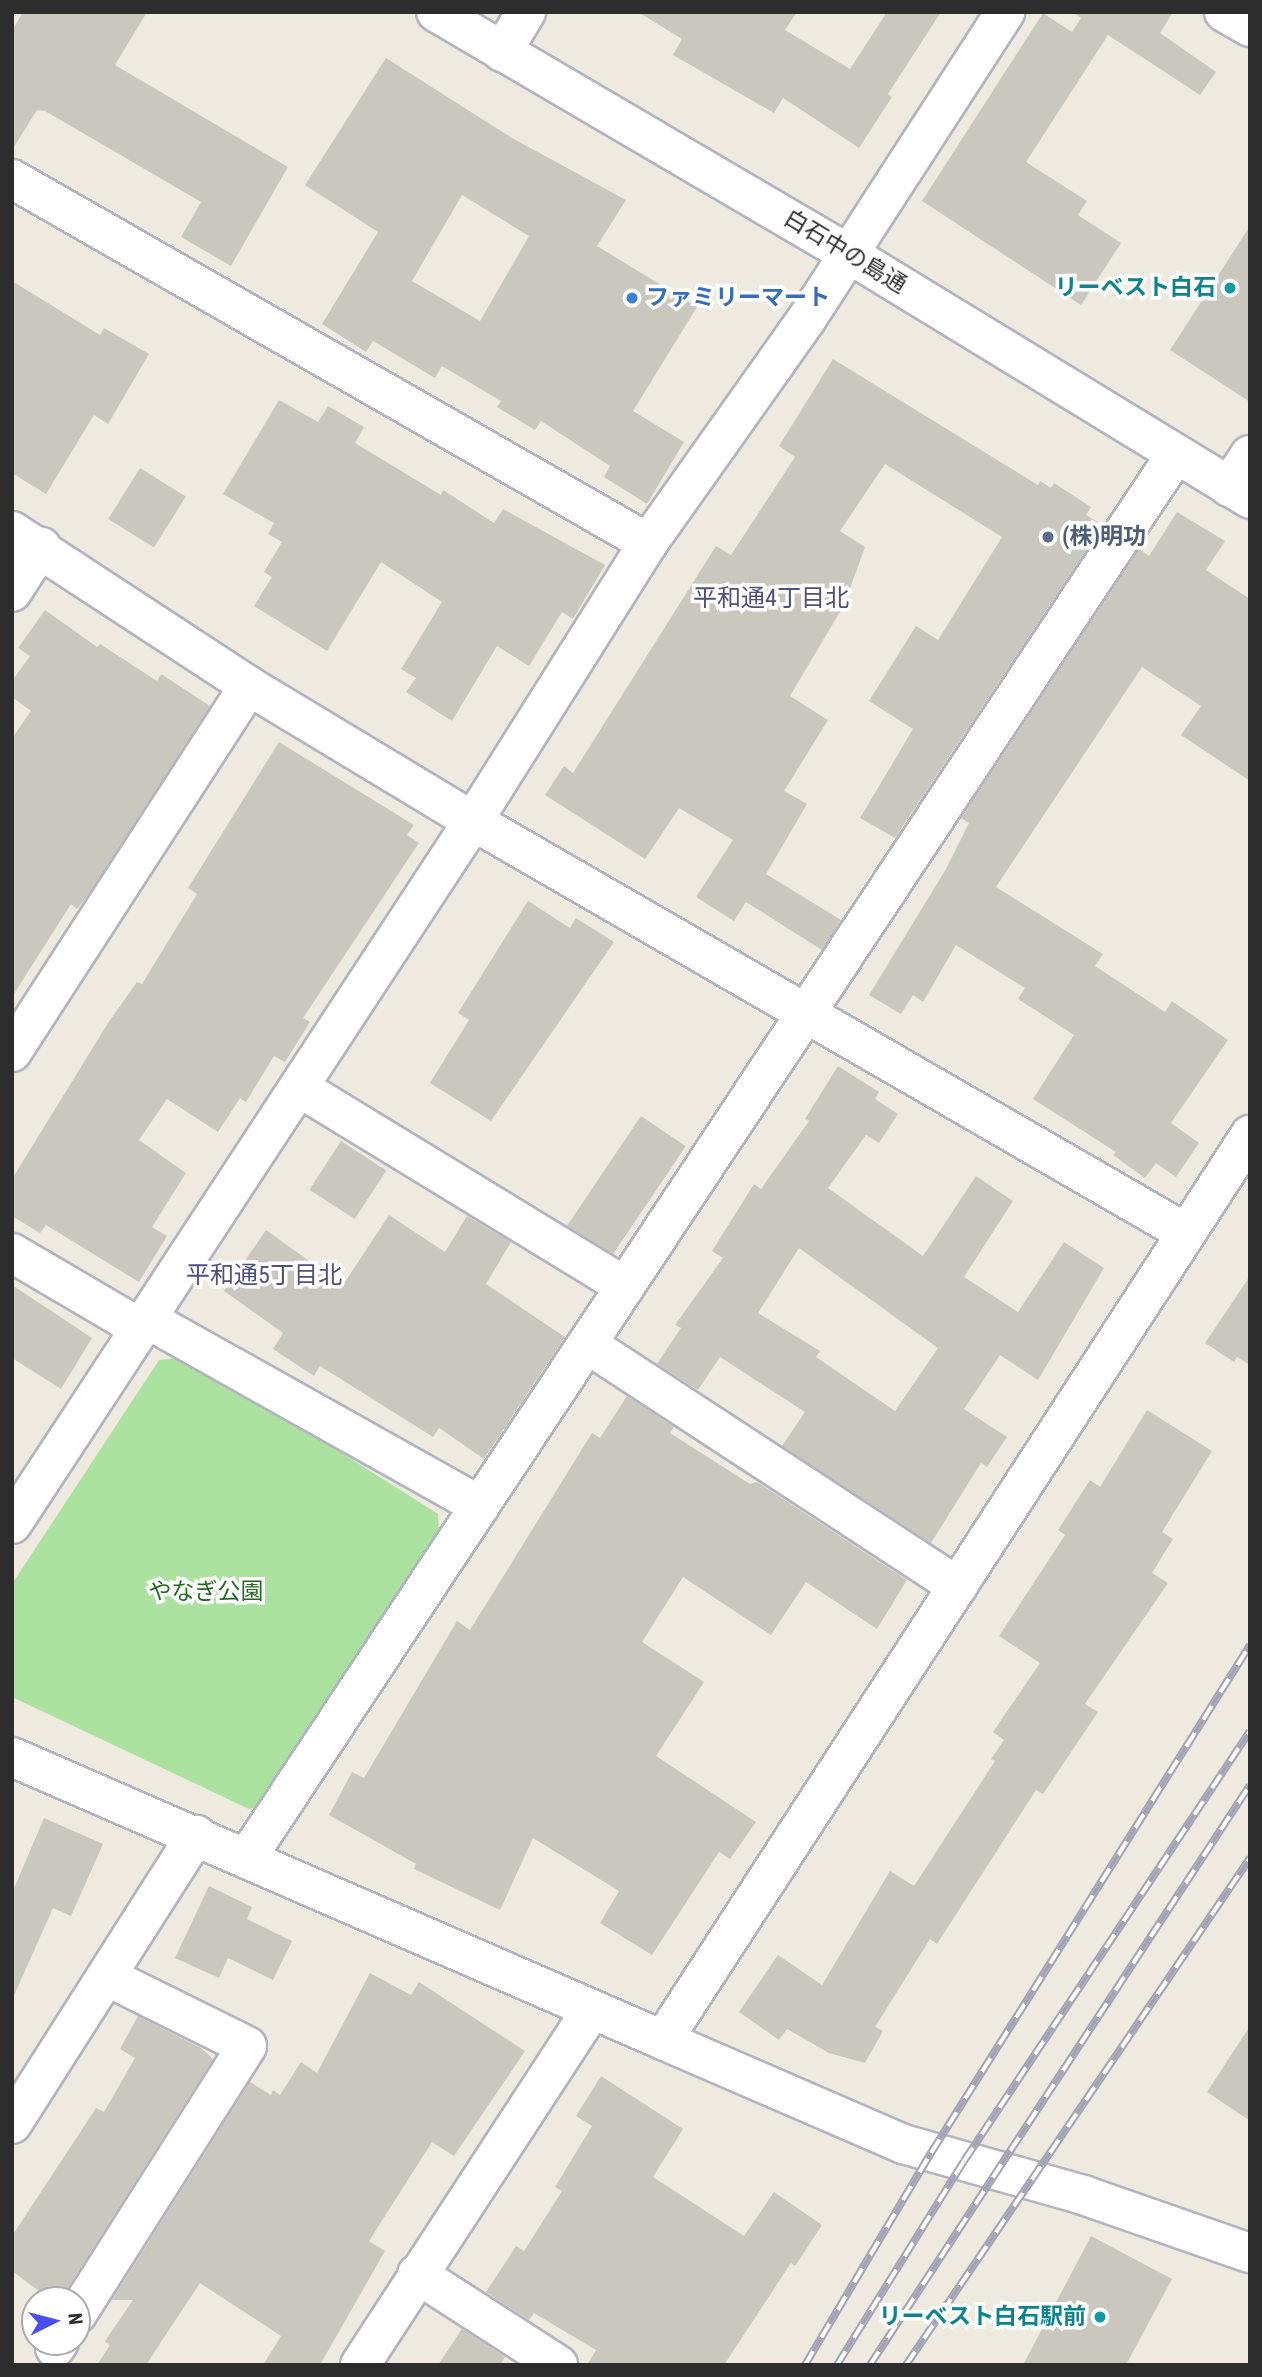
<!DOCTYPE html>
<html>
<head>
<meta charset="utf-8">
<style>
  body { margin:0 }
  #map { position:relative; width:1262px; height:2377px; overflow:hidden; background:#eeeae0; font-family:"Roboto Condensed","Noto Sans JP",sans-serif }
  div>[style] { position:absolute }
  .green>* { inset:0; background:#ace29f }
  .building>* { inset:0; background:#cac8be; transform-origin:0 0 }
  .roads { filter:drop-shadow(2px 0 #b3b4c0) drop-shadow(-2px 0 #b3b4c0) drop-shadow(0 2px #b3b4c0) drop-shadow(0 -2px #b3b4c0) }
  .street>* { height:38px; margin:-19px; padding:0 19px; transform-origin:19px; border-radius:19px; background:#fff }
  .secondary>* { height:38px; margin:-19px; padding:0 19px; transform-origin:19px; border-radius:19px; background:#fff }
  .rail>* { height:8px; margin-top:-4px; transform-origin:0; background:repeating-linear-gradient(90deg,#fff 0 16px,#a3a3b6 0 32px); box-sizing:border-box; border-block:2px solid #a3a3b6 }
  .dots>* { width:19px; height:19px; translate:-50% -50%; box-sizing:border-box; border:4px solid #fff; border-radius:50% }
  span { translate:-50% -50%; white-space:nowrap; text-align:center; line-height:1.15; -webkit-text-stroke:7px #fff; paint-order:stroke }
  .street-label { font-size:23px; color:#2d2d2d }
  .culture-label { font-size:23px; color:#0d838f; font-weight:700 }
  .right { translate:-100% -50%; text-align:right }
  .shop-label { font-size:23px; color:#366cbe; font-weight:700 }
  .left { translate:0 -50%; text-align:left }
  .service-label { font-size:23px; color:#4e5e75; font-weight:700 }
  .park-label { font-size:23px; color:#22691e }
  .neighbourhood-label { font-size:24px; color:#4e507d }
  .frame { position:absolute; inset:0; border:14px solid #2d2d2d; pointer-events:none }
  .north { position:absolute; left:21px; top:2286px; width:70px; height:70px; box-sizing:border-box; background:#fff; border:2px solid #ababab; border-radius:50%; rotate:84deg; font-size:19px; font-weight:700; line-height:28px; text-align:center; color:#2d2d2d }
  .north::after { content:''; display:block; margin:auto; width:24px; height:32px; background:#474ef4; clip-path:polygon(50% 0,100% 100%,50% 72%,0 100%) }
</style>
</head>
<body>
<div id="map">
  <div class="green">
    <div style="clip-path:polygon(190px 1357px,438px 1514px,439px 1537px,268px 1805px,249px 1809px,12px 1697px,12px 1584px,159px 1360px)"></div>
  </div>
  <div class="building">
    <div style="clip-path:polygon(23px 12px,147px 12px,115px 65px,288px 167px,231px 266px,181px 237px,201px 202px,45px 111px,37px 110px,12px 150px,12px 31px)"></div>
    <div style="clip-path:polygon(638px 12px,797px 12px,785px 30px,850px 69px,887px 12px,941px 12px,888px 94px,892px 97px,859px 148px,783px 98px,774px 113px,673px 55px,682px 39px)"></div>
    <div style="clip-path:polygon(1073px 12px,1173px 12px,1160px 33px,1216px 72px,1200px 95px,1108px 35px,1026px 162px,1087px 201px,1078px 215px,1121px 243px,1081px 305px,922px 201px,1043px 13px,1072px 32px,1081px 18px)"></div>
    <div style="clip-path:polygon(evenodd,386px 58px,512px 138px,626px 200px,597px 246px,697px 307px,633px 411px,684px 442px,647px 504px,604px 477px,610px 466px,541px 421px,535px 430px,497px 407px,501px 401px,442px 366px,435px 378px,373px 341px,366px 352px,322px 324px,378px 232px,305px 185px,386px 58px,462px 195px,529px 236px,480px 321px,412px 281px,462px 195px)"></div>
    <div style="clip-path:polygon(1250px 226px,1250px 402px,1170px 350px)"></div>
    <div style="clip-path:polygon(12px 281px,100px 335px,104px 328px,149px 354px,108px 424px,94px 415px,46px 494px,12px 473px)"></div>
    <div style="clip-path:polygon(833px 359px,1038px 485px,1040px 481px,1051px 488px,1054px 483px,1091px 507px,1086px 515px,1103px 525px,895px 838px,860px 818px,913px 729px,869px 701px,916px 626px,938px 640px,1002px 537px,885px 464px,840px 531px,865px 547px,844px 605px,790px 696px,828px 720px,784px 791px,807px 804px,766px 874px,841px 920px,822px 950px,746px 902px,734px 921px,696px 897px,733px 840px,679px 808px,645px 859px,545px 795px,564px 766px,573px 773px,716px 546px,731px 555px,795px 457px,779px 446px)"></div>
    <div style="clip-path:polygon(279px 400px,318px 422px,328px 406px,364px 427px,355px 443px,441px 495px,443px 490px,494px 523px,503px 509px,605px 565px,573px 619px,562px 612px,529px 666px,497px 646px,452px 721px,406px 692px,416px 678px,401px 669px,442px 602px,381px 562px,327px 651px,254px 606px,272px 577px,264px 572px,282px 542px,268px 534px,274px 523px,223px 494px)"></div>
    <div style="left:140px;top:468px;width:54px;height:60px;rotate:32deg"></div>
    <div style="clip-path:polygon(1177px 512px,1225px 541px,1206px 570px,1250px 599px,1250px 781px,1181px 735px,1201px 706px,1142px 667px,996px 887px,1103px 954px,1095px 966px,1165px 1012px,1172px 1001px,1228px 1040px,1171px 1123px,1199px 1143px,1176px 1177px,1156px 1163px,1145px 1178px,1113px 1155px,1116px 1152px,1033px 1099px,1074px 1035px,1018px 999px,1025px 988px,956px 945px,923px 1002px,913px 995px,901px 1014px,869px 995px,946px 869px,969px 823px,961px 818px,1139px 549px,1149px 556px)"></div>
    <div style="clip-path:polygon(45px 610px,97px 647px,100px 644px,157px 681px,161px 674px,210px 706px,90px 892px,77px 909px,71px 904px,12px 997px,12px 738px,31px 711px,12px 697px,12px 681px,30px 656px,18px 648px)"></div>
    <div style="clip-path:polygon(279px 742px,414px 825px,407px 835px,419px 843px,303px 1018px,310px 1022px,285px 1062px,274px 1056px,246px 1102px,240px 1098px,218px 1132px,167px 1099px,139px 1140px,186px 1173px,152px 1227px,167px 1236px,139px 1282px,46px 1225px,40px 1233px,12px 1216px,12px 1179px,108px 1023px,137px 982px,142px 984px,197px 894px,188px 888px)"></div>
    <div style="clip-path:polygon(528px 901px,570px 928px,576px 918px,614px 942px,491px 1121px,430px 1083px,469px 1020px,458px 1013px)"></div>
    <div style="clip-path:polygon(evenodd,838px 1066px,879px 1092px,875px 1099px,898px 1114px,879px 1143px,866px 1135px,828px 1188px,923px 1256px,976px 1176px,1013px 1201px,964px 1277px,1018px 1312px,1064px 1242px,1104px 1268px,1038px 1380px,1000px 1355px,964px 1409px,1007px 1437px,987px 1467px,981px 1463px,931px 1543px,782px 1446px,805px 1412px,720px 1357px,698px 1390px,657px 1364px,681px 1328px,675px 1325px,723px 1258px,712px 1251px,754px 1184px,761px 1189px,809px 1121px,805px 1119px,838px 1066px,799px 1248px,938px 1348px,895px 1411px,816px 1357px,820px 1351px,758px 1313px,799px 1248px)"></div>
    <div style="left:641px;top:1116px;width:54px;height:132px;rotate:34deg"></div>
    <div style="left:341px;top:1141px;width:54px;height:58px;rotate:33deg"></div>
    <div style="clip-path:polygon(389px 1215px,445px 1252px,467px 1216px,511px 1242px,486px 1284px,565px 1337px,484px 1459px,439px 1428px,433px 1437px,320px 1366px,314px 1376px,273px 1349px,283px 1333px,224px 1291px,266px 1230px,343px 1285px)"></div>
    <div style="clip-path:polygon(1250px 1276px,1250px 1365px,1237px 1357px,1234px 1362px,1205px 1343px)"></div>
    <div style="clip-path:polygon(12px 1285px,92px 1338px,61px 1389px,12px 1358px)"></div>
    <div style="clip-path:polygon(627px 1396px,674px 1427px,670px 1433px,750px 1484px,757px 1482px,907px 1580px,877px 1629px,806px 1582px,771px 1635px,683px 1577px,642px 1642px,704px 1682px,656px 1756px,756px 1822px,730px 1859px,719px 1852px,652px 1955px,600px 1923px,619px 1891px,533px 1838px,500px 1910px,414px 1869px,416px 1864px,329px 1815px,352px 1772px,364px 1778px,457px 1621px,470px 1630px,592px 1433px,600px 1438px)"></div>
    <div style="clip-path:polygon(1147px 1410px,1212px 1451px,1162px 1532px,1173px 1539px,1152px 1573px,1168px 1583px,1085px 1704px,1098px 1712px,1043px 1794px,1036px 1790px,937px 1944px,930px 1939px,875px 2027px,883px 2031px,865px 2063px,829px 2053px,787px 2029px,779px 2040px,739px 2012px,778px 1955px,822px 1985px,890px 1871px,914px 1886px,995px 1761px,991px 1759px,1004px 1740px,993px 1732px,1040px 1663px,999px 1636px,1065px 1535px,1058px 1530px,1090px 1480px,1100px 1487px)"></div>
    <div style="clip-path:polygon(44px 1818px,103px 1844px,71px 1916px,53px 1908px,12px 2000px,12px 1893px)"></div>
    <div style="clip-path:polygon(209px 1886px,252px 1907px,247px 1919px,292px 1941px,273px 1980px,228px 1958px,219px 1978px,175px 1958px)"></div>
    <div style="clip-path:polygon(370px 1973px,411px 1995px,419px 1982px,525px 2051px,454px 2156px,432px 2142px,369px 2241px,385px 2251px,320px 2365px,263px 2365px,281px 2336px,200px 2283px,146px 2365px,97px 2365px,110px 2345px,105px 2341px,133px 2300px,112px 2300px,250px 2082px,271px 2095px,273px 2090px,280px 2095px,301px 2062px,317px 2073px)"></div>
    <div style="clip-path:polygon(138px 2016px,201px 2048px,213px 2059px,60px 2300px,51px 2300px,12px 2271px,12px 2236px,96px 2108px,104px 2112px,135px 2058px,120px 2049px)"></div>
    <div style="clip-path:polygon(1250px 2026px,1250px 2121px,1207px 2092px)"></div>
    <div style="clip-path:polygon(601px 2076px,683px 2129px,653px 2177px,744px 2236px,774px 2192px,822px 2225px,795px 2266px,791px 2263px,724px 2365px,587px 2365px,596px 2350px,534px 2313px,529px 2320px,486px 2292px,516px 2246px,524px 2251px,562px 2191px,555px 2187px,592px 2126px,576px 2116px)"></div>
    <div style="clip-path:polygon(1091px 2236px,1172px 2279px,1126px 2365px,1023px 2365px)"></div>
    <div style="clip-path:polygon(462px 2329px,505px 2357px,500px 2365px,438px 2365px)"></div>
  </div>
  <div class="roads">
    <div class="street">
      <div style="left:1224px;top:12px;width:30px;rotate:30deg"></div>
      <div style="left:502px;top:52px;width:47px;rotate:-59deg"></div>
      <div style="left:12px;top:179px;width:733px;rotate:29.78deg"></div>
      <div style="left:1229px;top:487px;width:38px;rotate:-57deg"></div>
      <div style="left:12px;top:531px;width:283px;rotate:33.2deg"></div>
      <div style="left:249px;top:686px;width:262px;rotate:31.1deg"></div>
      <div style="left:473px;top:821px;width:823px;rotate:30.02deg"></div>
      <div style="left:12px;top:592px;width:54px;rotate:-57.2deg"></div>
      <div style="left:12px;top:1052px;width:436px;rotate:-57.1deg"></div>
      <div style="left:300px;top:1088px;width:381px;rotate:31.4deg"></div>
      <div style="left:12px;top:1253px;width:148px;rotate:30.4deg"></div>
      <div style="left:147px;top:1319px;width:382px;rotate:29.3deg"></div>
      <div style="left:587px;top:1344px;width:443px;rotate:33.2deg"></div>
      <div style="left:12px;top:1524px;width:841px;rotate:-56.74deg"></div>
      <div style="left:473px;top:821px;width:328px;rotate:-57.8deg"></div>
      <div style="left:648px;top:543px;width:273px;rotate:-54.7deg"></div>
      <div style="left:806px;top:320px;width:367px;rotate:-57.1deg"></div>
      <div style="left:248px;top:1856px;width:1681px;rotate:-56.5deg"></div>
      <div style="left:663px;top:2040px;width:262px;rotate:23.4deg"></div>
      <div style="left:903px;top:2144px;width:187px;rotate:15.8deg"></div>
      <div style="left:1083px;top:2195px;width:177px;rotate:19.2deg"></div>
      <div style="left:12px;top:2124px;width:343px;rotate:-57.5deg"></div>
      <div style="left:417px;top:2274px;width:168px;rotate:32.8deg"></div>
      <div style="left:77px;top:2314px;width:317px;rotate:-57.6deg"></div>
      <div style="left:247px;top:2046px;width:157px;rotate:-153.6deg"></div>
      <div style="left:55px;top:2348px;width:7px;rotate:-56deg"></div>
      <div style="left:360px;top:2365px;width:423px;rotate:-56.9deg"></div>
    </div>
    <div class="secondary">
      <div style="left:436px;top:12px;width:479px;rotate:30.4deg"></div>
      <div style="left:849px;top:254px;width:470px;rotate:31.4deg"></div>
      <div style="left:12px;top:1757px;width:710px;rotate:23.5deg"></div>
      <div style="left:663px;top:2040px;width:1079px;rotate:-57.03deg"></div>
    </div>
  </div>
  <div class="rail">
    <div style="left:805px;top:2365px;width:247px;rotate:-59.3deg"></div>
    <div style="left:931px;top:2153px;width:600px;rotate:-57.87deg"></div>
    <div style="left:837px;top:2365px;width:240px;rotate:-58.1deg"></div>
    <div style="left:964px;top:2161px;width:516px;rotate:-56.37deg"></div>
    <div style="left:870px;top:2365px;width:693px;rotate:-56.77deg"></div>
    <div style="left:906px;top:2365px;width:613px;rotate:-55.84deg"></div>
  </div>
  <div class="dots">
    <div style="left:1230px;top:288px;background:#0f9aa8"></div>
    <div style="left:632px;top:298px;background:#3f7fe0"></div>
    <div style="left:1048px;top:537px;background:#5c6f8a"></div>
    <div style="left:1100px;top:2317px;background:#0f9aa8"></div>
  </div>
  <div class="street-label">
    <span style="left:845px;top:252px;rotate:31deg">白石中の島通</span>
  </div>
  <div class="culture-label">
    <span class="right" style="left:1216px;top:288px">リーベスト白石</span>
    <span class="right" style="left:1086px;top:2317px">リーベスト白石駅前</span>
  </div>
  <div class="shop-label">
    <span class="left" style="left:646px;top:298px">ファミリーマート</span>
  </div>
  <div class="service-label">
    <span class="left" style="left:1062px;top:537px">(株)明功</span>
  </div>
  <div class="park-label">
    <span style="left:206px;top:1592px">やなぎ公園</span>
  </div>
  <div class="neighbourhood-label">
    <span style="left:771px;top:599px">平和通4丁目北</span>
    <span style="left:264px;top:1276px">平和通5丁目北</span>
  </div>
  <div class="frame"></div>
  <div class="north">N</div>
</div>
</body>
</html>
